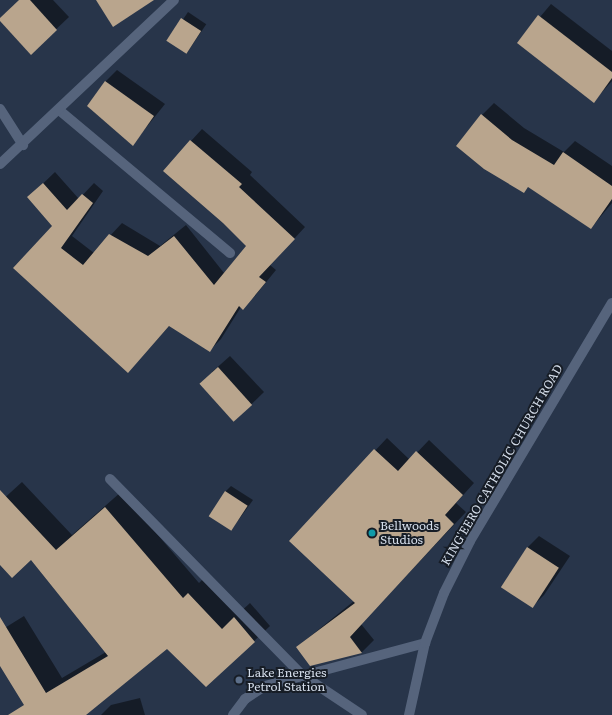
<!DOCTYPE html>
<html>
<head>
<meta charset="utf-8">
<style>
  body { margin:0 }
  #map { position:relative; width:612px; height:715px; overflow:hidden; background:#28354a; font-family:Literata,serif }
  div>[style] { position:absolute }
  .shadow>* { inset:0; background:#0007; transform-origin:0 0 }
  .building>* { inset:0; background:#b9a58d; transform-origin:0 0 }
  .street>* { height:10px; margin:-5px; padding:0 5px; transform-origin:5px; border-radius:5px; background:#56647c }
  .dots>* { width:11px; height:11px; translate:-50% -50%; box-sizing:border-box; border:2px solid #171d26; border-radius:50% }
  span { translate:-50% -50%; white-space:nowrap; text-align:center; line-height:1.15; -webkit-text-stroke:4px #171d26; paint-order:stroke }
  .street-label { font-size:12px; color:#d4ddea }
  .poi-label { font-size:12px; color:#d4ddea }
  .left { translate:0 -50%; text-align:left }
</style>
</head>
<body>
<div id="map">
  <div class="shadow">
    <div style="clip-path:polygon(20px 0,53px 0,69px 17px,31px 53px,0 20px)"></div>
    <div style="clip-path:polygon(551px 4px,612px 51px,612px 81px,594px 101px,518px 43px)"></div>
    <div style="left:188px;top:12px;width:22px;height:34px;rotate:34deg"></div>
    <div style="clip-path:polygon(117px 70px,165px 104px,133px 144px,105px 82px)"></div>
    <div style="clip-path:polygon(494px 103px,524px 128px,564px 152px,575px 141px,612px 166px,612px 203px,591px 228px,529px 186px,524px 191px,482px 115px)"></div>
    <div style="clip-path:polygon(202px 129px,252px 172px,250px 175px,305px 227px,270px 265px,276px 270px,254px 297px,241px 307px,221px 339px,209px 351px,170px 325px,128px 372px,15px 268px,54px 226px,29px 197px,55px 172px,79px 199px,94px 183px,103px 191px,72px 236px,94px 253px,122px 223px,160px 246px,186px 225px,224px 273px,247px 246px,191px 141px)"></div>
    <div style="clip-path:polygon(230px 356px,264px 392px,234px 421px,212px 372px)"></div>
    <div style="clip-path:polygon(387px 438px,410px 460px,429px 440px,474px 483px,456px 503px,466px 512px,361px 624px,374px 640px,362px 652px,311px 665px,297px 647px,354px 601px,290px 541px)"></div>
    <div style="clip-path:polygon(22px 482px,72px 535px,121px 492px,199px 583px,204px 578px,238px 614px,250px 603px,270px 626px,206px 686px,167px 648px,52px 715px,31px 715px,0 664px,0 632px,3px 629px,24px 616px,62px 678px,106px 652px,31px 558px,0 564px,0 502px)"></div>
    <div style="clip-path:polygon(231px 486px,253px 500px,232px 529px,225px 492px)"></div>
    <div style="clip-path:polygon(539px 536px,570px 556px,544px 595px,532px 607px,527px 548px)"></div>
    <div style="clip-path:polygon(140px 698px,145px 715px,101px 715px,111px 705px)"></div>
  </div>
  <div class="building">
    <div style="clip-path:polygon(19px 0,30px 0,57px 30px,31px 55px,0 21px,0 18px)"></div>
    <div style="clip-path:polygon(96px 0,154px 0,113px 27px)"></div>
    <div style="clip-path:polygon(538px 15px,612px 72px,612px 78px,594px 103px,517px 43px)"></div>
    <div style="left:181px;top:18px;width:24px;height:27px;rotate:33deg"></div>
    <div style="clip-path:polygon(105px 81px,154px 116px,133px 146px,87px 106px)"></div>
    <div style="clip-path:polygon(481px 114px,512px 140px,554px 165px,563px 152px,612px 186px,612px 199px,591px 229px,528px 187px,524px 193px,484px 169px,456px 146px)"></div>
    <div style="clip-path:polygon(190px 140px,242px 184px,239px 187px,295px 239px,259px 277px,266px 282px,243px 310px,239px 306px,210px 352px,169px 326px,128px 373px,13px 268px,52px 226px,27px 197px,43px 183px,67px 210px,82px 194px,93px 203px,61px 248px,83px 265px,109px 234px,148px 256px,174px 236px,214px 285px,246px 246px,223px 223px,163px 171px)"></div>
    <div style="left:218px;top:367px;width:51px;height:25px;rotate:48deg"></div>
    <div style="clip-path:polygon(374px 449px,398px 471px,416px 451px,463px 495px,445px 515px,454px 524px,350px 637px,362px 653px,310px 666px,296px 647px,355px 603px,289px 541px)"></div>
    <div style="clip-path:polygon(0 490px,56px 550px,105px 507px,183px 598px,188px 593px,222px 629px,234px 617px,255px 642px,206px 687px,167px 649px,86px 715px,8px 715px,24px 705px,0 666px,0 617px,46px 693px,108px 656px,31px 560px,12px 578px,0 565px)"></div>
    <div style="left:225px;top:491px;width:27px;height:30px;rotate:33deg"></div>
    <div style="left:527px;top:547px;width:38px;height:48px;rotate:33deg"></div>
  </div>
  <div class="street">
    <div style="left:0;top:109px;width:43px;rotate:57.4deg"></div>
    <div style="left:59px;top:110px;width:223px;rotate:39.9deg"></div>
    <div style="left:0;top:164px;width:239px;rotate:-43.3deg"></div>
    <div style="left:110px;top:479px;width:274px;rotate:45.6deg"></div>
    <div style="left:302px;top:675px;width:72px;rotate:33.7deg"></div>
    <div style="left:233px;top:715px;width:20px;rotate:-53deg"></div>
    <div style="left:245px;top:699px;width:24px;rotate:-33deg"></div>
    <div style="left:265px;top:686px;width:166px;rotate:-15deg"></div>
    <div style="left:409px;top:715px;width:74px;rotate:-77.5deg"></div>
    <div style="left:425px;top:643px;width:53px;rotate:-69.2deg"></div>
    <div style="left:444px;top:593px;width:58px;rotate:-63.4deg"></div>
    <div style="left:470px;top:541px;width:277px;rotate:-59.2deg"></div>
  </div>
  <div class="dots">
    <div style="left:372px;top:533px;background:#0f9aa8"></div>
    <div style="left:239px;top:680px;background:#5c6f8a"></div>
  </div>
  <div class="street-label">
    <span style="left:502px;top:465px;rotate:-60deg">KING'EERO CATHOLIC CHURCH ROAD</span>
  </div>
  <div class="poi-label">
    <span class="left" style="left:380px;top:533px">Bellwoods<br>Studios</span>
    <span class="left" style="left:247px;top:680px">Lake Energies<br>Petrol Station</span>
  </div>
</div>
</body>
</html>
